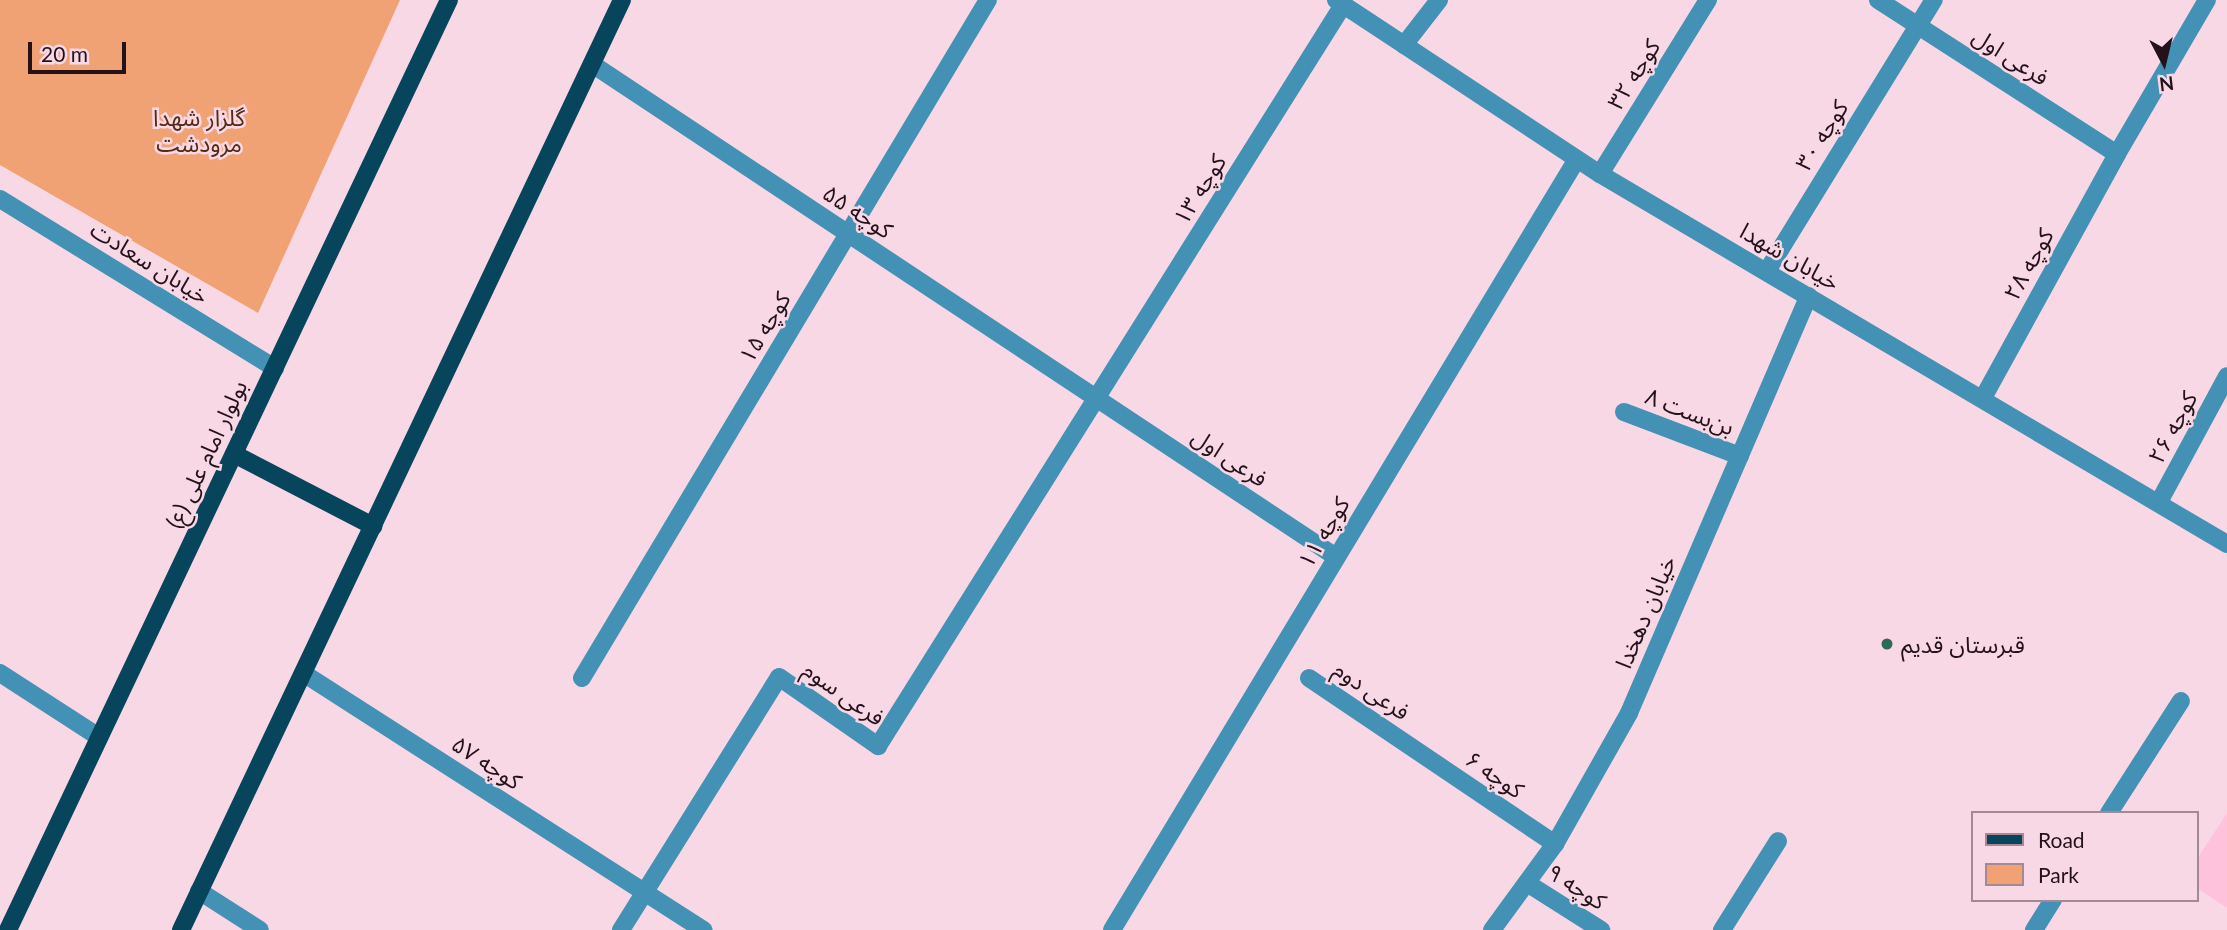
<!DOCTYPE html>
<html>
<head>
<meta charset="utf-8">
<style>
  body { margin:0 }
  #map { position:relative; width:2227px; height:930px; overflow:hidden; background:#f9d8e6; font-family:Lato,"Noto Sans Arabic",sans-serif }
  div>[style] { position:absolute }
  .built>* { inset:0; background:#ffc2dd }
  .green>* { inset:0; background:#f1a275 }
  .minor>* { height:18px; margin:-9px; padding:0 9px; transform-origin:9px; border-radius:9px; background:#4392b5 }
  .tertiary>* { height:18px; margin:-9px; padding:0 9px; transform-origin:9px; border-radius:9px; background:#4392b5 }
  .primary>* { height:18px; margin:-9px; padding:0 9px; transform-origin:9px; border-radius:9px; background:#06455c }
  .dots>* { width:19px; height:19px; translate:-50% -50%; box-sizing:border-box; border:4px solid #f9d8e6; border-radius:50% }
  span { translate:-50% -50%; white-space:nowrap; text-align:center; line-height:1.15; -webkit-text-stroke:5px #f9d8e6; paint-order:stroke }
  .street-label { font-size:23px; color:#24121a }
  .park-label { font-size:23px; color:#542b12 }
  .poi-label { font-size:23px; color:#24121a }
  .left { translate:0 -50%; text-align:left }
  .legend { position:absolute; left:1971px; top:811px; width:228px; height:91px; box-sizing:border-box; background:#f9d8e6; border:2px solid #a48994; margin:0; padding:9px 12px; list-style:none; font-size:21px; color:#24121a }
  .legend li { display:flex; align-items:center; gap:14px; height:35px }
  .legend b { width:35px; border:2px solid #a48994 }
  .north { position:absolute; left:2129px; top:28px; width:70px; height:70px; -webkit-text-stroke:5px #f9d8e6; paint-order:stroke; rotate:173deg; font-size:19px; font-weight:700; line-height:28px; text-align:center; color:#24121a }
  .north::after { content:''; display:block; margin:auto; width:24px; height:32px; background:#24121a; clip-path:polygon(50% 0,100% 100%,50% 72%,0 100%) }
  .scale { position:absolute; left:28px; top:42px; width:98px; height:32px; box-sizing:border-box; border:4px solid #24121a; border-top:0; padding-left:9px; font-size:21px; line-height:24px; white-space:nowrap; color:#24121a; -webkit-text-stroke:5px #f9d8e6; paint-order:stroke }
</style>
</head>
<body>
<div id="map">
  <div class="built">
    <div style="clip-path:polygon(2227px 813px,2227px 908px,2197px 888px,2197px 859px)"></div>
  </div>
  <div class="green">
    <div style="clip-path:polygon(0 0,400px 0,258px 313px,0 165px)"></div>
  </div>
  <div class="minor">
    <div style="left:1878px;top:0;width:284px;rotate:32.8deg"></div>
    <div style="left:1404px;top:45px;width:57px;rotate:-52.1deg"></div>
    <div style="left:592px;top:64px;width:893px;rotate:33.53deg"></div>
    <div style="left:1600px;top:174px;width:205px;rotate:-58.2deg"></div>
    <div style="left:0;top:199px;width:323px;rotate:31.6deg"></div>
    <div style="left:1767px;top:271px;width:318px;rotate:-58.4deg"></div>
    <div style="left:1983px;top:398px;width:278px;rotate:-61.2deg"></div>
    <div style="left:2117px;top:154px;width:178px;rotate:-59.7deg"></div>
    <div style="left:1624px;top:412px;width:124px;rotate:20.8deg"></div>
    <div style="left:2159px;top:502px;width:143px;rotate:-61.6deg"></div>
    <div style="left:0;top:673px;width:118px;rotate:32.9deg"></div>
    <div style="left:303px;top:673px;width:476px;rotate:32.7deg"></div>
    <div style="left:582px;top:678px;width:790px;rotate:-59.09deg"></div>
    <div style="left:1309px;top:678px;width:297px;rotate:34deg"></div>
    <div style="left:2109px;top:813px;width:133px;rotate:-57.3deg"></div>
    <div style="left:1527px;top:883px;width:88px;rotate:32.4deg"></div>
    <div style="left:199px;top:891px;width:72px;rotate:32.6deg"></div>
    <div style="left:621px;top:930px;width:298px;rotate:-58deg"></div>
    <div style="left:779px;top:677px;width:121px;rotate:34.9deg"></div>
    <div style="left:878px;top:746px;width:875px;rotate:-57.89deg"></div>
    <div style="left:1112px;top:930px;width:900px;rotate:-58.91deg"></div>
    <div style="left:1492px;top:930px;width:107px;rotate:-53.8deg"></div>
    <div style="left:1555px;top:844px;width:150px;rotate:-60.5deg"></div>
    <div style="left:1629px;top:713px;width:454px;rotate:-66.7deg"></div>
    <div style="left:1722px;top:930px;width:105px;rotate:-57.8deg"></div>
    <div style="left:2034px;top:930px;width:36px;rotate:-58deg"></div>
  </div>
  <div class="tertiary">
    <div style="left:1336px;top:0;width:316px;rotate:33.4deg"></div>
    <div style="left:1600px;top:174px;width:728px;rotate:30.55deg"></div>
  </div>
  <div class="primary">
    <div style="left:234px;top:454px;width:157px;rotate:27.4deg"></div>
    <div style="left:8px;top:930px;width:1029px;rotate:-64.63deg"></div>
    <div style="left:181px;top:930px;width:1029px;rotate:-64.63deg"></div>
  </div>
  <div class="dots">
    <div style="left:1887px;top:644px;background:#2b6a57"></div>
  </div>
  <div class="street-label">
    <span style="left:2011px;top:56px;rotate:33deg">فرعی اول</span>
    <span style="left:1633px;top:74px;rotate:-58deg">کوچه ۳۲</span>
    <span style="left:1821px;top:135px;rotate:-58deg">کوچه ۳۰</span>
    <span style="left:1199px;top:189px;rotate:-58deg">کوچه ۱۳</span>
    <span style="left:858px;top:211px;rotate:33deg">کوچه ۵۵</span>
    <span style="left:1790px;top:256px;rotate:30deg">خیابان شهدا</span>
    <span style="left:150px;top:262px;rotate:32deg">خیابان سعادت</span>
    <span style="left:2028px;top:264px;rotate:-61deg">کوچه ۲۸</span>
    <span style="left:764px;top:327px;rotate:-59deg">کوچه ۱۵</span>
    <span style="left:1690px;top:411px;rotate:21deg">بن‌بست ۸</span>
    <span style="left:2172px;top:427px;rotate:-62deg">کوچه ۲۶</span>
    <span style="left:206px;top:454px;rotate:-65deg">بولوار امام علی (ع)</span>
    <span style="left:1230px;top:457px;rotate:34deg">فرعی اول</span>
    <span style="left:1323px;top:532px;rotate:-59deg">کوچه ۱۱</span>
    <span style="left:1645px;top:612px;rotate:-67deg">خیابان دهخدا</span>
    <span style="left:1372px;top:690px;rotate:34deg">فرعی دوم</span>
    <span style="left:844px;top:693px;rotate:35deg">فرعی سوم</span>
    <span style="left:487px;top:762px;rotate:33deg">کوچه ۵۷</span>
    <span style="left:1495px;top:774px;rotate:34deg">کوچه ۶</span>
    <span style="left:1577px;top:886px;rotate:32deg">کوچه ۹</span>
  </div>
  <div class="park-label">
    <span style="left:199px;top:130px">گلزار شهدا<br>مرودشت</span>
  </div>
  <div class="poi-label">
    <span class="left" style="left:1901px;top:644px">قبرستان قدیم</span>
  </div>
  <ul class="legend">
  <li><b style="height:9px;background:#06455c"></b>Road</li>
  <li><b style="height:19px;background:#f1a275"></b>Park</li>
  </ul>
  <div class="north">N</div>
  <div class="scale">20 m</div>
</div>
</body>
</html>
